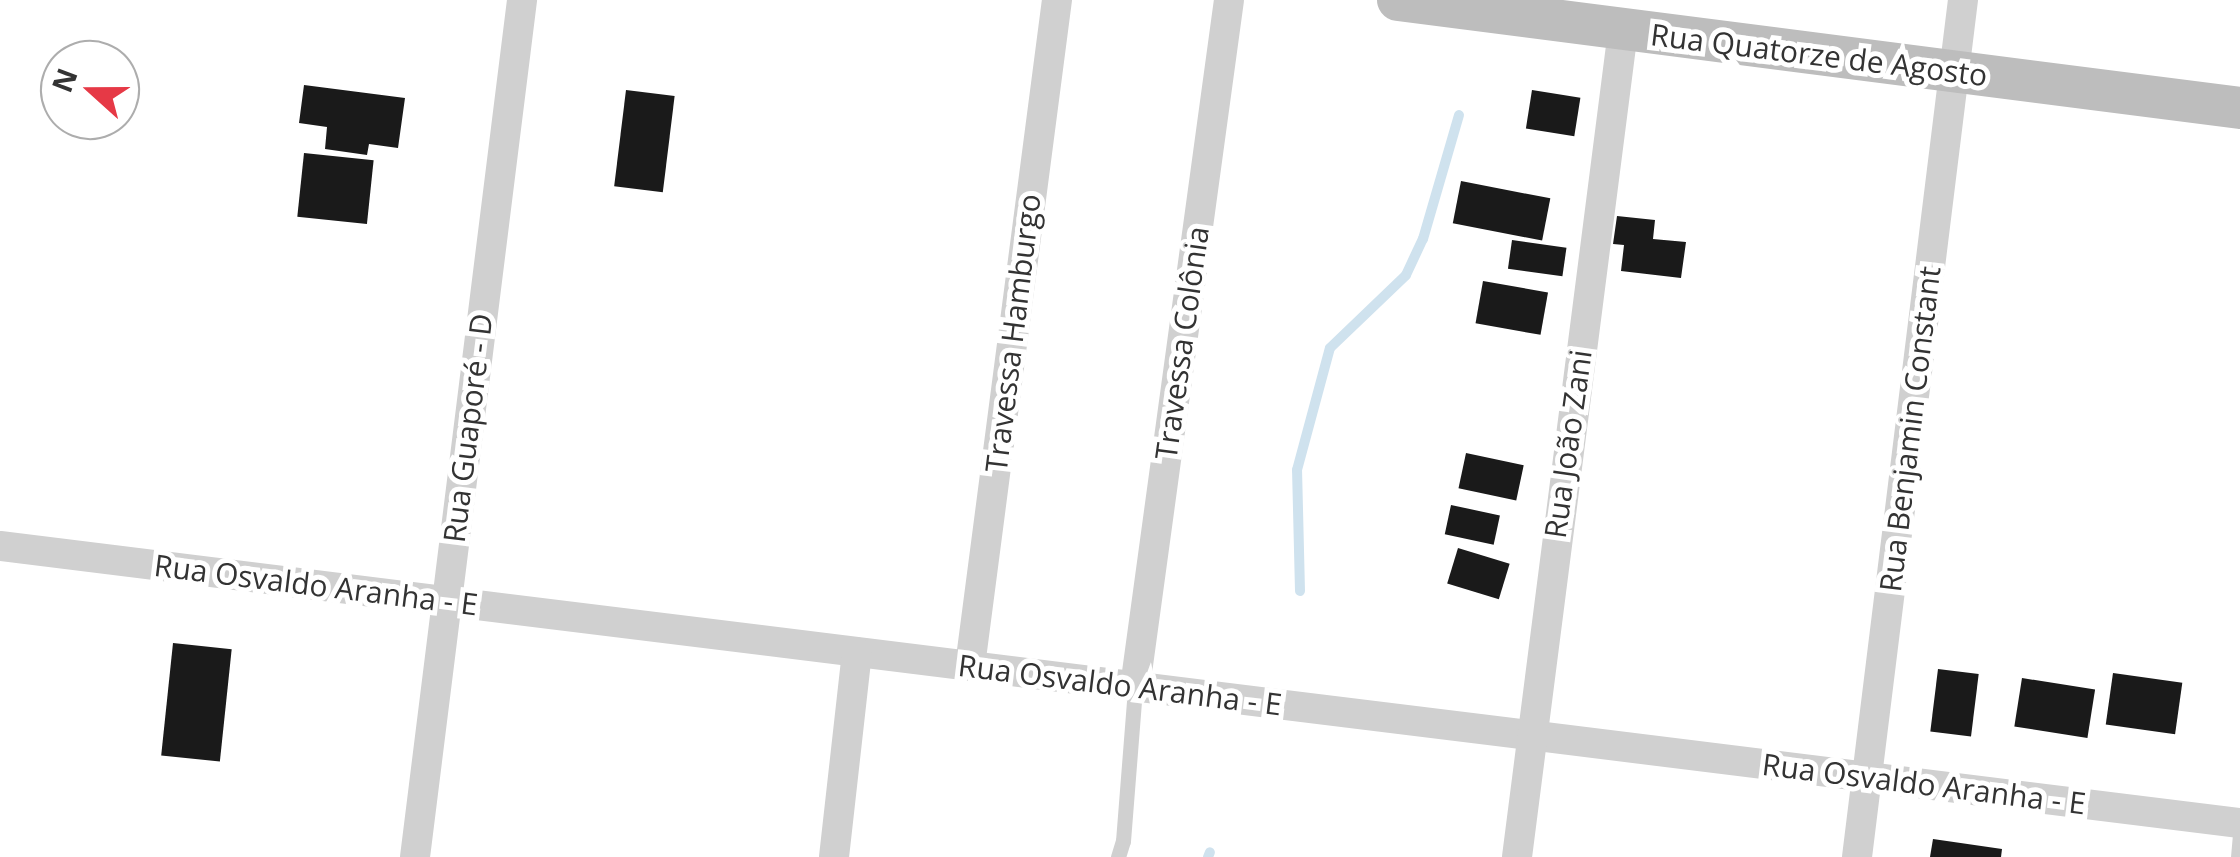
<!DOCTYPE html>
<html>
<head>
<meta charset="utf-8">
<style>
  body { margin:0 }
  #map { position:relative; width:2240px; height:857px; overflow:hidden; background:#fff; font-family:"Open Sans",sans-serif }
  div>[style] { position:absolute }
  .stream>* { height:10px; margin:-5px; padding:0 5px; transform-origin:5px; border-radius:5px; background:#cfe2ee }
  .building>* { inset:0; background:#1a1a1a; transform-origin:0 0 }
  .lane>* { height:15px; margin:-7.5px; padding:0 7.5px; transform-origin:7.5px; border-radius:7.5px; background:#d0d0d0 }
  .street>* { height:30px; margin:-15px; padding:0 15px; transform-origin:15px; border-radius:15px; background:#d0d0d0 }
  .secondary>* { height:42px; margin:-21px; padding:0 21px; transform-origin:21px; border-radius:21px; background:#bdbdbd }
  span { translate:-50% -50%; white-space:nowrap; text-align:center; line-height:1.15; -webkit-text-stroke:10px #fff; paint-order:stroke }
  .street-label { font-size:30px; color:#333 }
  .north { position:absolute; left:40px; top:40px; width:100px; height:100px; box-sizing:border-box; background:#fff; border:2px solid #adadad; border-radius:50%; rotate:291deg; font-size:28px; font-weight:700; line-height:40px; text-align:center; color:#333 }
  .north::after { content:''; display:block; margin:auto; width:35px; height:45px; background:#e63946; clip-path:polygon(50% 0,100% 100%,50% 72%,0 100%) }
</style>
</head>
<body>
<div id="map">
  <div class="stream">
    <div style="left:1300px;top:591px;width:121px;rotate:-91.4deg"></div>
    <div style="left:1297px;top:470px;width:126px;rotate:-74.9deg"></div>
    <div style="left:1330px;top:348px;width:105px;rotate:-43.8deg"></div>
    <div style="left:1406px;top:275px;width:40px;rotate:-65deg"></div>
    <div style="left:1423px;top:239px;width:129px;rotate:-73.8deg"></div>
    <div style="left:1208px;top:857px;width:5px;rotate:-68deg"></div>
  </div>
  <div class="building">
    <div style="clip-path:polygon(304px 85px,405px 98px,398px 148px,369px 144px,367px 155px,325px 149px,327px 127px,299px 123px)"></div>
    <div style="left:626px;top:90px;width:49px;height:97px;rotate:7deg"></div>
    <div style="left:1532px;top:90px;width:49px;height:39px;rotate:9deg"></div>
    <div style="left:304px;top:153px;width:70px;height:64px;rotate:6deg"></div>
    <div style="left:1461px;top:181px;width:91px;height:43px;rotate:11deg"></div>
    <div style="clip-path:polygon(1617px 216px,1655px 220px,1653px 239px,1686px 242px,1681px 278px,1621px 271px,1624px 245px,1613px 244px)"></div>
    <div style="left:1512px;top:240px;width:55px;height:29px;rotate:8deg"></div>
    <div style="left:1483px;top:281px;width:66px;height:43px;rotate:10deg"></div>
    <div style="left:1466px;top:453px;width:59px;height:36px;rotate:12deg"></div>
    <div style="left:1451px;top:505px;width:50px;height:30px;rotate:12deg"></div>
    <div style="left:1458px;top:548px;width:54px;height:37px;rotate:17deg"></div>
    <div style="left:173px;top:643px;width:59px;height:113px;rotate:6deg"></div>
    <div style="left:1938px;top:669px;width:41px;height:63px;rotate:7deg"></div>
    <div style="left:2113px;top:673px;width:70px;height:52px;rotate:8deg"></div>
    <div style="left:2022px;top:678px;width:74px;height:49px;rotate:9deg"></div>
    <div style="clip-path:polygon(1933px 839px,2002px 849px,2001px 857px,1930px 857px)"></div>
  </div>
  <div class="lane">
    <div style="left:1118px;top:857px;width:17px;rotate:-73deg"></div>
    <div style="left:1123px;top:841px;width:154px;rotate:-85.5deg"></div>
    <div style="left:2238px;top:857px;width:21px;rotate:-85deg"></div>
  </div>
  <div class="street">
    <div style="left:0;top:546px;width:2257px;rotate:7.05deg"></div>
    <div style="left:970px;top:666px;width:672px;rotate:-82.56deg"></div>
    <div style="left:1135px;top:687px;width:693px;rotate:-82.21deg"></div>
    <div style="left:415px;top:857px;width:864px;rotate:-82.88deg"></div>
    <div style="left:834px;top:857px;width:206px;rotate:-83.6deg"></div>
    <div style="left:1517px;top:857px;width:833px;rotate:-82.69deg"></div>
    <div style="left:1857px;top:857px;width:864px;rotate:-82.95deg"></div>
  </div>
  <div class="secondary">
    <div style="left:1398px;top:0;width:849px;rotate:7.31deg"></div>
  </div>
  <div class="street-label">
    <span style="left:1819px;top:55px;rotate:7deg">Rua Quatorze de Agosto</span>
    <span style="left:1013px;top:333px;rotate:-83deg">Travessa Hamburgo</span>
    <span style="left:1182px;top:343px;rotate:-82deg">Travessa Colônia</span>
    <span style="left:468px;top:428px;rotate:-83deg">Rua Guaporé - D</span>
    <span style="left:1910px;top:429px;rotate:-83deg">Rua Benjamin Constant</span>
    <span style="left:1568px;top:444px;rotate:-82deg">Rua João Zani</span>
    <span style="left:316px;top:585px;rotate:7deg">Rua Osvaldo Aranha - E</span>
    <span style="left:1120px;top:685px;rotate:7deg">Rua Osvaldo Aranha - E</span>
    <span style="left:1924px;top:784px;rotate:7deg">Rua Osvaldo Aranha - E</span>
  </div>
  <div class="north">N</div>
</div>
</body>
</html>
